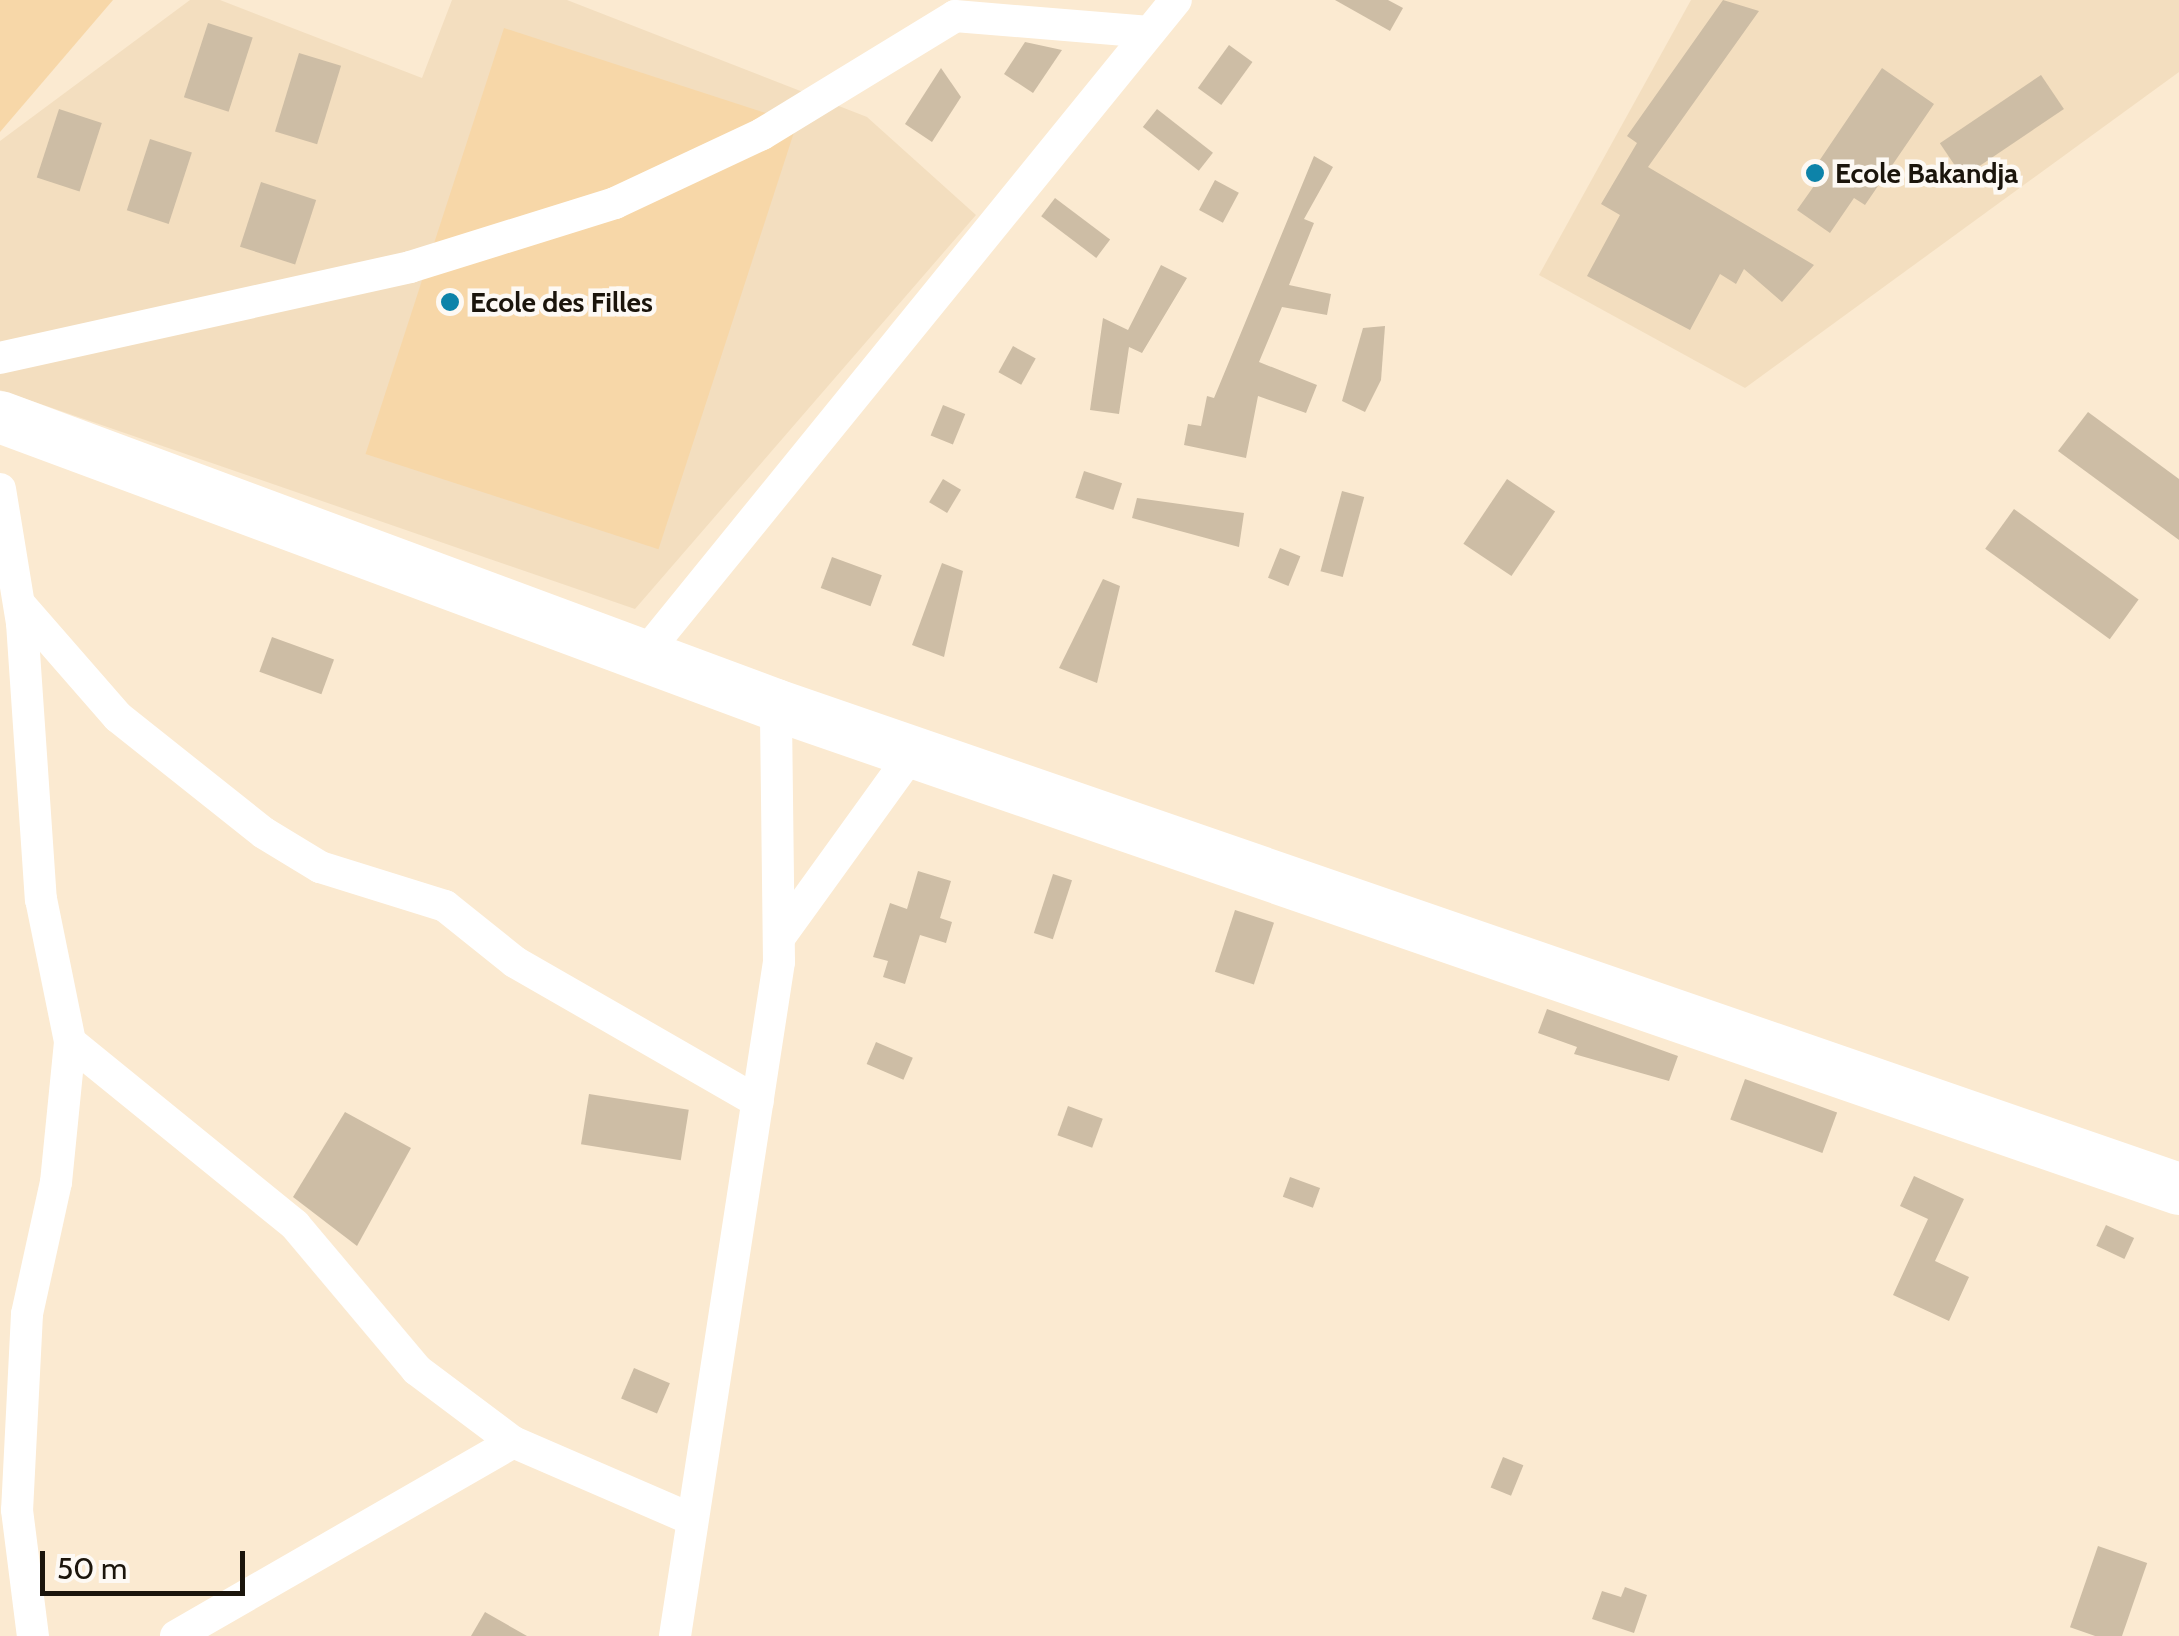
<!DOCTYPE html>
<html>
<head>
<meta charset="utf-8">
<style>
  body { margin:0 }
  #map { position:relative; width:2179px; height:1636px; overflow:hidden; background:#fbead1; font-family:Cabin,sans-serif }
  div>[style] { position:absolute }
  .built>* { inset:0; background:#f3debf }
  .green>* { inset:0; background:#f7d7a8; transform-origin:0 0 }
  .building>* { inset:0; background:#cdbda5; transform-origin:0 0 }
  .minor>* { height:32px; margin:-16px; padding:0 16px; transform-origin:16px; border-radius:16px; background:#fff }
  .primary>* { height:52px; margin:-26px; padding:0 26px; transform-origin:26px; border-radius:26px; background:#fff }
  .dots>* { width:28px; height:28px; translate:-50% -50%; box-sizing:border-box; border:5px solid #fdf9f4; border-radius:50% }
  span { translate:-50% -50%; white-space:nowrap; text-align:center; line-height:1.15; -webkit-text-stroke:9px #fdf9f4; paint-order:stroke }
  .poi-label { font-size:28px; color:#1b150c; font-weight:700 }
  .left { translate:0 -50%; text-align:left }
  .scale { position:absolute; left:40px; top:1551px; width:205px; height:45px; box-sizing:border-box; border:5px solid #1b150c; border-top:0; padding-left:12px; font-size:30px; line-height:35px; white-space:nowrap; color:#1b150c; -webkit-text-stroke:8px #fdf9f4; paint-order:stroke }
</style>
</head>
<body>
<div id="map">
  <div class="built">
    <div style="clip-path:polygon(190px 0,220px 0,422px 78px,452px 0,567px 0,867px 117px,976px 215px,635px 609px,0 390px,0 141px)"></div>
    <div style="clip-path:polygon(1691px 0,2179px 0,2179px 72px,1745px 388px,1539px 275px)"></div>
  </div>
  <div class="green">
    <div style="clip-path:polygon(0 0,113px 0,0 132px)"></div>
    <div style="left:504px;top:28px;width:308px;height:448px;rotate:18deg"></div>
  </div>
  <div class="building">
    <div style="clip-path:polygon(1335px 0,1388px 0,1403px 8px,1390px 31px)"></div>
    <div style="clip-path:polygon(1723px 0,1759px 11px,1648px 167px,1814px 265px,1782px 302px,1744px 269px,1736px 284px,1720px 274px,1690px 330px,1587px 276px,1620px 215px,1601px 204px,1637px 143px,1627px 136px)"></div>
    <div style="left:208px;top:23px;width:47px;height:78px;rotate:18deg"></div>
    <div style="clip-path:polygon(1025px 42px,1062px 50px,1033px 93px,1004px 74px)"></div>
    <div style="left:1229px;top:45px;width:29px;height:53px;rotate:36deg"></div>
    <div style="left:299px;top:53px;width:44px;height:82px;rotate:17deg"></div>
    <div style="clip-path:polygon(941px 68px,961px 97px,932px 142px,905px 124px)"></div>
    <div style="clip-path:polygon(1882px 68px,1934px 104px,1865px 205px,1854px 198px,1830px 233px,1797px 210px,1821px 176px,1813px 170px)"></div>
    <div style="left:2041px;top:75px;width:41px;height:122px;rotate:56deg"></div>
    <div style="left:59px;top:109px;width:45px;height:72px;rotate:18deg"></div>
    <div style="left:1157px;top:109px;width:71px;height:23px;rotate:38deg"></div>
    <div style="left:150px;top:139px;width:44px;height:75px;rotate:18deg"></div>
    <div style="clip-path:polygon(1314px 156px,1333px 167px,1304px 219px,1314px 223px,1289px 285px,1331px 294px,1327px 315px,1282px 307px,1259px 362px,1317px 385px,1306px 413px,1258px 396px,1246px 458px,1184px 445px,1188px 424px,1201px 426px,1207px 396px,1214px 398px)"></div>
    <div style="left:1215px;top:180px;width:27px;height:34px;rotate:28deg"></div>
    <div style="left:261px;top:182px;width:58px;height:68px;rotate:18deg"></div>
    <div style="left:1055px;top:198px;width:69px;height:23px;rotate:37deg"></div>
    <div style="clip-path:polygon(1161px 265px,1187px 278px,1142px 353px,1129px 347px,1119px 414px,1090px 410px,1103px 318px,1128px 330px)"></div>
    <div style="clip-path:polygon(1385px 326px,1381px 380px,1365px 412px,1342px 401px,1363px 328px)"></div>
    <div style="left:1013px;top:346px;width:26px;height:30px;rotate:29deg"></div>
    <div style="left:943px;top:405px;width:24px;height:33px;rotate:22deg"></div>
    <div style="clip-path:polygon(2088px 412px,2179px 479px,2179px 540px,2058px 451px)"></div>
    <div style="left:1084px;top:471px;width:40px;height:28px;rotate:18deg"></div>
    <div style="left:943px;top:479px;width:21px;height:27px;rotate:31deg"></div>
    <div style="left:1507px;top:479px;width:58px;height:78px;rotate:34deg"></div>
    <div style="left:1342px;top:491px;width:23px;height:83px;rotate:15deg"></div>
    <div style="clip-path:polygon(1137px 498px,1244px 513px,1239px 547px,1132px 518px)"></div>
    <div style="left:2014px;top:509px;width:154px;height:49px;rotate:36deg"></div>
    <div style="left:1280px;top:548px;width:22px;height:32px;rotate:22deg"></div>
    <div style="left:832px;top:557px;width:53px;height:33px;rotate:20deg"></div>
    <div style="clip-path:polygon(942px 563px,963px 571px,944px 657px,912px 645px)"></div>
    <div style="clip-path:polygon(1103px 579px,1120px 586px,1097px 683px,1059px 668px)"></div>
    <div style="left:272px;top:637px;width:66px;height:37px;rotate:20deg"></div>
    <div style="clip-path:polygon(918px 871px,951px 881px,940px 918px,952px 922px,946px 943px,920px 935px,905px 984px,883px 977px,888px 961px,873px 957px,890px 903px,907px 909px)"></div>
    <div style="left:1053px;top:874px;width:20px;height:62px;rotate:18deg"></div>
    <div style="left:1235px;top:910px;width:41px;height:65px;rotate:18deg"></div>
    <div style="clip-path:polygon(1547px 1009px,1678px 1056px,1669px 1081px,1574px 1054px,1577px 1047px,1538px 1033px)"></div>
    <div style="left:876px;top:1042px;width:40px;height:24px;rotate:23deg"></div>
    <div style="left:1745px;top:1079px;width:98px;height:43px;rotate:20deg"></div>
    <div style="left:589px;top:1094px;width:101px;height:51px;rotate:9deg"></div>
    <div style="left:1068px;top:1106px;width:37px;height:31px;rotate:20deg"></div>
    <div style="clip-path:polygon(345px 1112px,411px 1148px,357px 1246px,293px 1197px)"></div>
    <div style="clip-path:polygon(1914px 1176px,1964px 1199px,1935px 1261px,1969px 1277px,1949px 1321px,1893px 1295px,1928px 1219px,1900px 1206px)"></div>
    <div style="left:1290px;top:1177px;width:32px;height:21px;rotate:20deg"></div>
    <div style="left:2106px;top:1225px;width:31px;height:23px;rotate:25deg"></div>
    <div style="left:634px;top:1368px;width:39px;height:33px;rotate:23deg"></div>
    <div style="left:1503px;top:1457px;width:22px;height:33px;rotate:22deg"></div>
    <div style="left:2098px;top:1546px;width:52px;height:86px;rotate:19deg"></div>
    <div style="clip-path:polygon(1625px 1587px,1647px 1595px,1634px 1633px,1592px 1619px,1602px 1591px,1621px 1597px)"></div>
    <div style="clip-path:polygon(485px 1612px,527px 1636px,471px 1636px)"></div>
  </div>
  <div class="minor">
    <div style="left:0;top:358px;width:420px;rotate:-12.5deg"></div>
    <div style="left:410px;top:267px;width:215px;rotate:-17.3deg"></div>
    <div style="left:615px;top:203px;width:162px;rotate:-25.1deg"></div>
    <div style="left:762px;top:134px;width:226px;rotate:-31.4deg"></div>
    <div style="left:955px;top:16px;width:195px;rotate:4.7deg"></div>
    <div style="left:0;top:489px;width:136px;rotate:80.7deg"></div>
    <div style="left:22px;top:623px;width:277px;rotate:86.1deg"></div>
    <div style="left:41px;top:899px;width:146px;rotate:78.5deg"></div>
    <div style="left:70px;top:1042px;width:141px;rotate:95.7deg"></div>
    <div style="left:56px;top:1182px;width:135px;rotate:102.4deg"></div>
    <div style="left:27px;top:1314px;width:196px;rotate:92.9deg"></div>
    <div style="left:17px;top:1510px;width:127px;rotate:82.8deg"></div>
    <div style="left:22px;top:607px;width:146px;rotate:48.9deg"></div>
    <div style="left:118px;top:717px;width:186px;rotate:38.5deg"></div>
    <div style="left:264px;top:833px;width:66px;rotate:31.3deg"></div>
    <div style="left:320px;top:867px;width:131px;rotate:17.3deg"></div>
    <div style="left:445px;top:906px;width:90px;rotate:38.7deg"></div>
    <div style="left:515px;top:962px;width:280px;rotate:29.9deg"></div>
    <div style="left:643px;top:656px;width:845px;rotate:-50.91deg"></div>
    <div style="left:779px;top:938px;width:231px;rotate:-54.2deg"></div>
    <div style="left:70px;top:1042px;width:290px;rotate:39.1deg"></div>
    <div style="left:295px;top:1225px;width:189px;rotate:49.9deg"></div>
    <div style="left:417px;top:1370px;width:120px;rotate:36.9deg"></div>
    <div style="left:513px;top:1442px;width:192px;rotate:23.4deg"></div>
    <div style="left:176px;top:1636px;width:389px;rotate:-29.9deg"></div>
    <div style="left:675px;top:1636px;width:682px;rotate:-81.23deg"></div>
    <div style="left:779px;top:962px;width:257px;rotate:-90.7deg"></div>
  </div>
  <div class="primary">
    <div style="left:0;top:417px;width:828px;rotate:20.36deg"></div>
    <div style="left:776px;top:705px;width:1484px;rotate:19.03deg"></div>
  </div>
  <div class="dots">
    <div style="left:1815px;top:173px;background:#0d83a9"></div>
    <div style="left:450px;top:302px;background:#0d83a9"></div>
  </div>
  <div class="poi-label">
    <span class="left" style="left:1835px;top:173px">Ecole Bakandja</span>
    <span class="left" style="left:470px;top:302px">Ecole des Filles</span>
  </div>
  <div class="scale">50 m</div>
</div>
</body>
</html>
